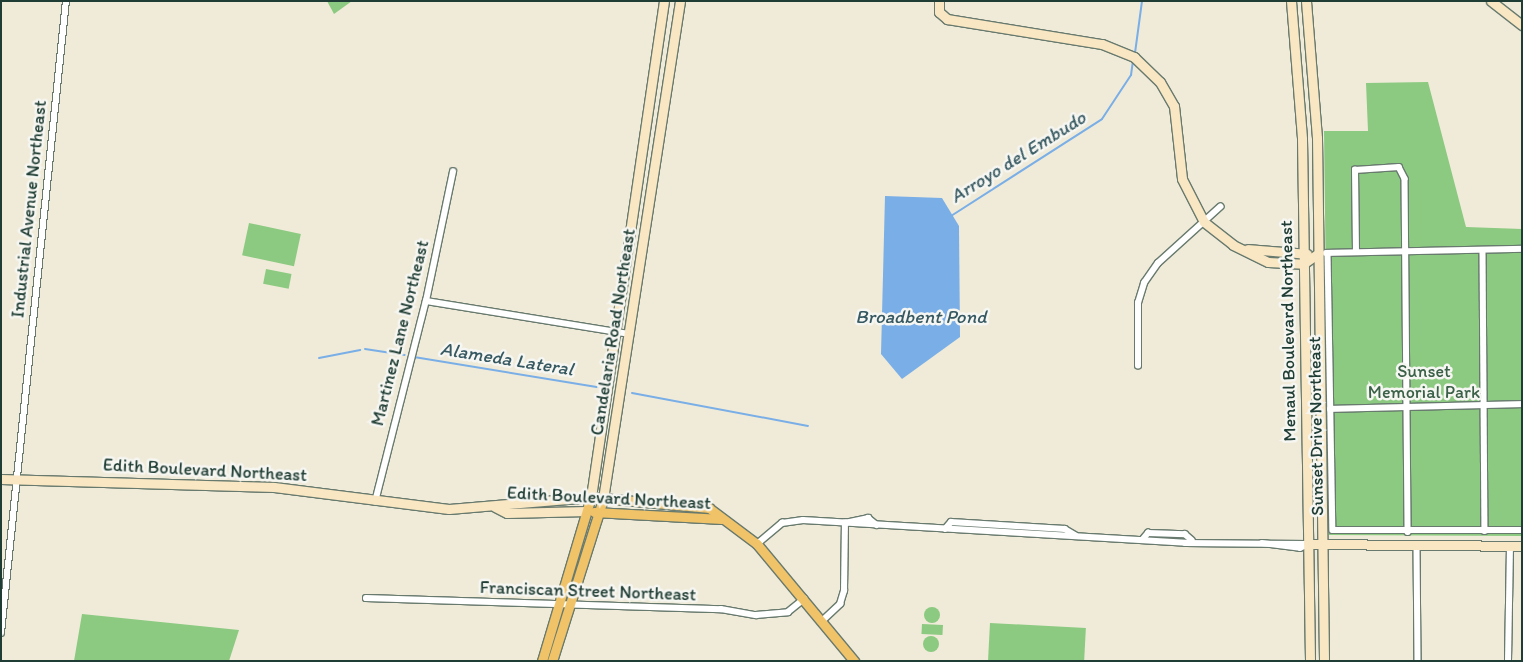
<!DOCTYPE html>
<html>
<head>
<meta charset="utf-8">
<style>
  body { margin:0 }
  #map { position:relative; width:1523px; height:662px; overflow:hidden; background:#f0ebd9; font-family:Itim,sans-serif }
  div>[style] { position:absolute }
  .green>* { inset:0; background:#8bca80; transform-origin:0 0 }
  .round { border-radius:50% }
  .water>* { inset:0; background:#79aee7 }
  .stream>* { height:2px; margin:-1px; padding:0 1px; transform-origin:1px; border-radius:1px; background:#79aee7 }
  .roads { filter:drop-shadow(1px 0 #687a6e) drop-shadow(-1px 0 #687a6e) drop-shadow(0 1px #687a6e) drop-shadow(0 -1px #687a6e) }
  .street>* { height:5.5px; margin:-2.75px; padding:0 2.75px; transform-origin:2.75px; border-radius:2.75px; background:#fff }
  .secondary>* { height:9px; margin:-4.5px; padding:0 4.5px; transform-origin:4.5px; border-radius:4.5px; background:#f9e7c3 }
  .primary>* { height:9px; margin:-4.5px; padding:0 4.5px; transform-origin:4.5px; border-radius:4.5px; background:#f0c369 }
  span { translate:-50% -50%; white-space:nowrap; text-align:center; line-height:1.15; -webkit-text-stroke:5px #f6f6f2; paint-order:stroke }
  .street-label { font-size:18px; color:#1f3d34 }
  .park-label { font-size:18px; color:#3a6047 }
  .water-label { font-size:19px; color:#365961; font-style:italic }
  .frame { position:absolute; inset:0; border:2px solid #1f3d34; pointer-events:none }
</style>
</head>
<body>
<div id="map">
  <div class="green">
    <div style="clip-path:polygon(327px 1px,352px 1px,334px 14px)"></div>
    <div style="clip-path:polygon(1428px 82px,1466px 227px,1522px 229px,1522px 536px,1329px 535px,1324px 131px,1368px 131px,1366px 83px)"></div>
    <div style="left:249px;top:223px;width:53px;height:33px;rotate:12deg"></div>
    <div style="left:266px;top:269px;width:26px;height:15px;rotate:11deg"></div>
    <div class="round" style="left:924px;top:607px;width:16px;height:16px"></div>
    <div style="clip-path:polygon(82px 614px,239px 630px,229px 661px,74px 661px)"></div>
    <div style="left:990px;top:623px;width:96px;height:38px;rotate:3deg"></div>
    <div style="left:922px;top:624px;width:21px;height:10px;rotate:3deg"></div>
    <div class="round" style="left:923px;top:636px;width:16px;height:16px"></div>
  </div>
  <div class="water">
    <div style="clip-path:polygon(885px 196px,942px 198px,959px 226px,960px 337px,902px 379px,881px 354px)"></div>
  </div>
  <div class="stream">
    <div style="left:1135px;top:53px;width:52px;rotate:-82.3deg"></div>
    <div style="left:951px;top:216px;width:179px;rotate:-32.7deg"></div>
    <div style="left:1102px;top:119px;width:53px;rotate:-56.6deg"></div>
    <div style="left:1131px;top:75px;width:15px;rotate:-82deg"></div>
    <div style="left:365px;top:349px;width:40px;rotate:8.5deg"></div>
    <div style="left:414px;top:357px;width:185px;rotate:9.3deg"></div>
    <div style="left:319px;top:358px;width:42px;rotate:-11deg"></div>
    <div style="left:632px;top:393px;width:179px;rotate:10.6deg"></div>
  </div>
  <div class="roads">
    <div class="street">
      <div style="left:1483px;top:251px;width:280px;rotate:89.6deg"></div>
      <div style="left:1356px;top:252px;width:82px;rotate:-90.7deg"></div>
      <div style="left:1355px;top:170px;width:44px;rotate:-3.9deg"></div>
      <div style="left:1399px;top:167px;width:13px;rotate:63deg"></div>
      <div style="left:1405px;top:179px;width:353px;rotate:89.5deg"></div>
      <div style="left:1326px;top:253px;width:196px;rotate:-1.2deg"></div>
      <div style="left:1328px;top:253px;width:277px;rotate:89deg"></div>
      <div style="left:1333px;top:530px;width:189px"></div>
      <div style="left:426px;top:301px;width:207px;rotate:9.2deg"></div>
      <div style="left:1138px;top:366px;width:63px;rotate:-90deg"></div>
      <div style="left:1138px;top:303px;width:21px;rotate:-73deg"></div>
      <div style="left:1144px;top:283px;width:24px;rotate:-55deg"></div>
      <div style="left:1158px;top:263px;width:84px;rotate:-42.1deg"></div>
      <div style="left:1330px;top:409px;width:192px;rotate:-1.5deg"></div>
      <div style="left:375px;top:502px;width:207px;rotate:-75.8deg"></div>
      <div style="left:426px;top:301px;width:132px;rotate:-78.2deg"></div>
      <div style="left:845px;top:523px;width:24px;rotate:-12deg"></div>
      <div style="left:868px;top:518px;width:11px;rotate:38deg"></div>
      <div style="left:945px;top:529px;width:9px;rotate:-49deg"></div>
      <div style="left:951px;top:522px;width:114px;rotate:3.5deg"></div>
      <div style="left:1065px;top:529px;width:12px;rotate:31deg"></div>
      <div style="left:1143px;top:539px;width:8px;rotate:-50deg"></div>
      <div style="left:1148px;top:533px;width:37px;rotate:2deg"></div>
      <div style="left:1185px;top:534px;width:9px;rotate:41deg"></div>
      <div style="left:1262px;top:543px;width:38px;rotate:7deg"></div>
      <div style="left:1300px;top:548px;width:9px;rotate:-27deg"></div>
      <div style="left:757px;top:544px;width:33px;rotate:-40deg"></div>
      <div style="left:782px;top:523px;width:21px;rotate:-8deg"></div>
      <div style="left:803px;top:520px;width:383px;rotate:3.4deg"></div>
      <div style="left:1185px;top:543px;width:123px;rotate:0.5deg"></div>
      <div style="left:1417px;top:545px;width:116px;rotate:89.5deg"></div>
      <div style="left:366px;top:598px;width:355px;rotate:1.8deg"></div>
      <div style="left:721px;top:609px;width:36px;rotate:10deg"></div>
      <div style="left:756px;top:615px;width:32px;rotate:-5deg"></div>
      <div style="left:788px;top:612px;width:21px;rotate:-39deg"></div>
      <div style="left:822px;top:621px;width:25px;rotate:-43deg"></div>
      <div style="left:840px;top:604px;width:14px;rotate:-73deg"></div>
      <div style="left:844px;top:591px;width:68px;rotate:-89.2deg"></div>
      <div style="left:1px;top:633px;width:635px;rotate:-84.13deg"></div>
      <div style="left:1508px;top:661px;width:115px;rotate:-89deg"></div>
    </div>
    <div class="secondary">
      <div style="left:939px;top:1px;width:11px;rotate:90deg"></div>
      <div style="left:939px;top:12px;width:11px;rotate:41deg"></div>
      <div style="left:947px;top:19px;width:157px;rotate:9.2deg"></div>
      <div style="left:1102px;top:44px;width:35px;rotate:22deg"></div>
      <div style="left:1134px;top:57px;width:36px;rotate:44deg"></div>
      <div style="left:1160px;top:82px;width:28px;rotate:60deg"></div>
      <div style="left:1174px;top:106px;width:73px;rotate:83.7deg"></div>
      <div style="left:1182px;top:179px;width:48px;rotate:62.9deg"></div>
      <div style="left:1204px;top:222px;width:37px;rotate:38deg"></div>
      <div style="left:1233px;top:245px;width:39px;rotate:26deg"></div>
      <div style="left:1268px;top:262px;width:35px;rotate:3deg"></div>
      <div style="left:1303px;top:264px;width:19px;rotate:-35deg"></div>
      <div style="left:1291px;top:1px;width:138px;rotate:85.4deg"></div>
      <div style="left:1302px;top:139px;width:522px;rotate:89.12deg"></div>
      <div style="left:1306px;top:1px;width:137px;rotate:85.4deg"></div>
      <div style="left:1317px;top:138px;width:523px;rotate:89.23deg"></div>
      <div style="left:1491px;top:1px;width:39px;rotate:38deg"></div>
      <div style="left:1248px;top:249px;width:59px;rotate:4.8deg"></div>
      <div style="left:1px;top:479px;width:273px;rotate:1.7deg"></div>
      <div style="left:274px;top:487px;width:176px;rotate:7.2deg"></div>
      <div style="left:449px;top:509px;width:143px;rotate:-4.8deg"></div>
      <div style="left:591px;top:497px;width:501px;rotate:-81.63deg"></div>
      <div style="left:603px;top:499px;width:504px;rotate:-81.21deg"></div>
      <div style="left:495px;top:507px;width:13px;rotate:27deg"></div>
      <div style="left:507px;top:513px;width:80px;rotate:-1.4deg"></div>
      <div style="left:1308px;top:544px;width:214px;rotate:0.5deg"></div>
    </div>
    <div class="primary">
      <div style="left:594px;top:512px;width:128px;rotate:3.1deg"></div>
      <div style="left:542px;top:661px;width:171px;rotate:-73.4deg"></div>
      <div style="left:591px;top:497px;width:119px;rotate:5.3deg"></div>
      <div style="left:709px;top:508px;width:60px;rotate:36.9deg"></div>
      <div style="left:757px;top:544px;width:152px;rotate:50.3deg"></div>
      <div style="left:552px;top:661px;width:170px;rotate:-72.5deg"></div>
    </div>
  </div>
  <div class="street-label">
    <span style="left:29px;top:209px;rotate:-84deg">Industrial Avenue Northeast</span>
    <span style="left:1288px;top:331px;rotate:-91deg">Menaul Boulevard Northeast</span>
    <span style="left:613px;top:332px;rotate:-81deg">Candelaria Road Northeast</span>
    <span style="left:400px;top:333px;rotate:-76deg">Martinez Lane Northeast</span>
    <span style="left:1316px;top:426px;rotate:-91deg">Sunset Drive Northeast</span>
    <span style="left:205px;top:470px;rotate:3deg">Edith Boulevard Northeast</span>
    <span style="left:609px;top:498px;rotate:3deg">Edith Boulevard Northeast</span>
    <span style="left:588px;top:591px;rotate:2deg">Franciscan Street Northeast</span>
  </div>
  <div class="park-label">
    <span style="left:1424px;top:382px">Sunset<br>Memorial Park</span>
  </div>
  <div class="water-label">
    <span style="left:1018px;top:157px;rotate:-32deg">Arroyo del Embudo</span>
    <span style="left:921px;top:317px">Broadbent Pond</span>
    <span style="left:507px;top:359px;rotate:9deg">Alameda Lateral</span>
  </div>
  <div class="frame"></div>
</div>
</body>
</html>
